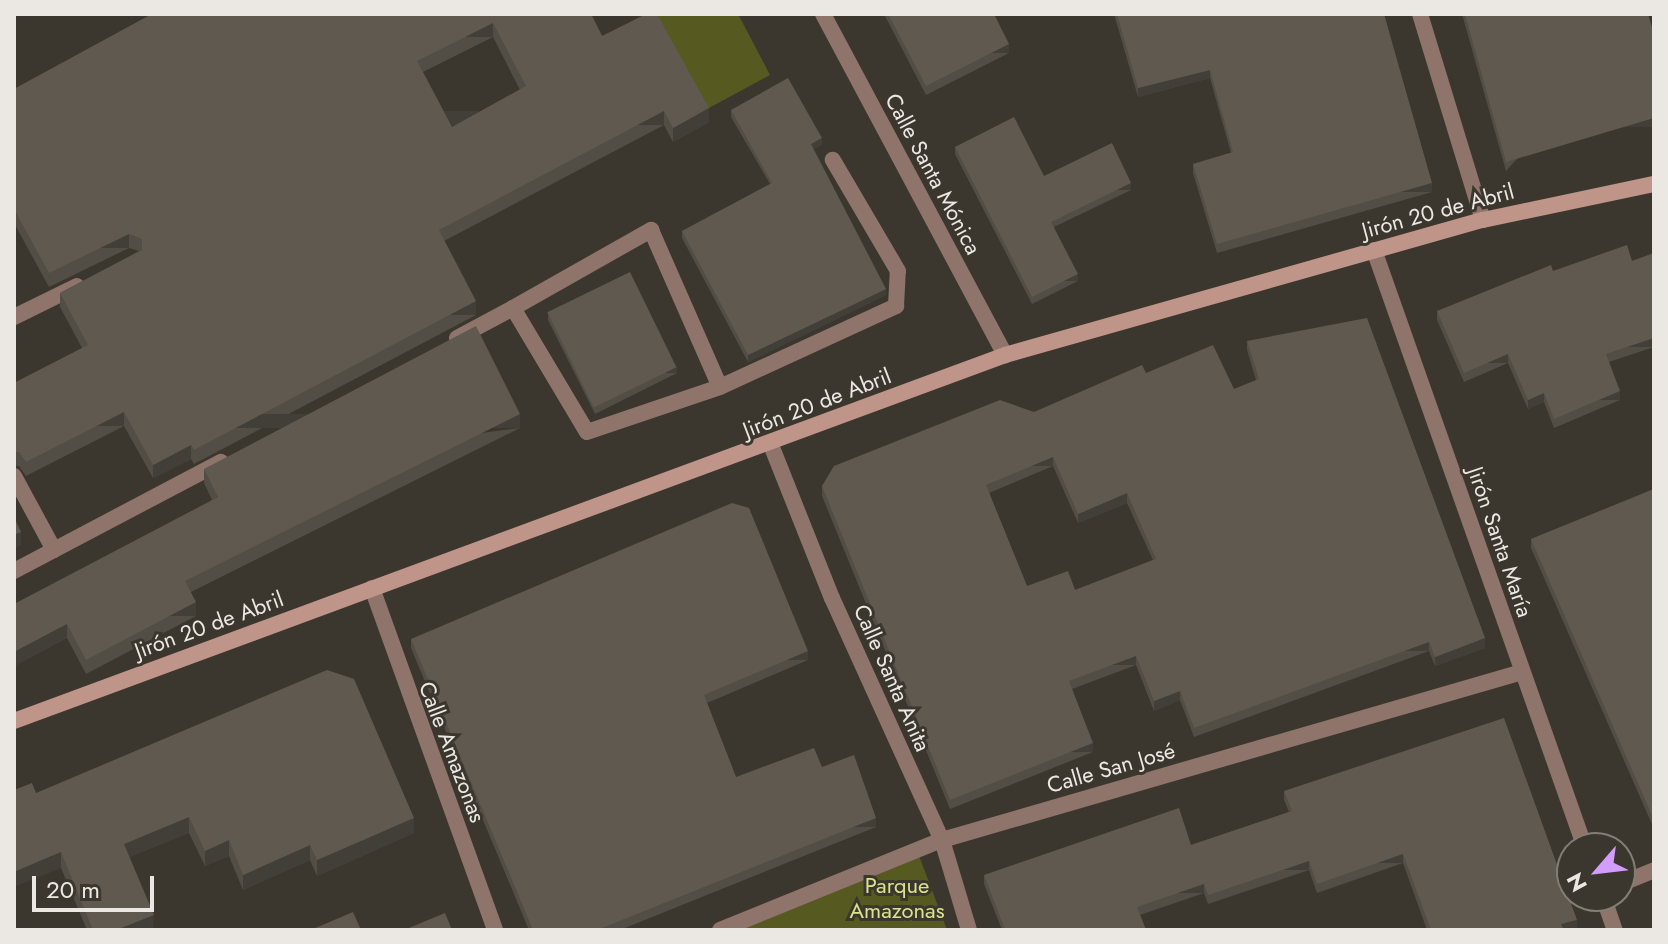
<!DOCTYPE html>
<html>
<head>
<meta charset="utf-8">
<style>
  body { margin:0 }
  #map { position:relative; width:1668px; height:944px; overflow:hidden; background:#3c372e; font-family:Jost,sans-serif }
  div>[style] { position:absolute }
  .green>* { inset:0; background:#565a21 }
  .pedestrian>* { height:16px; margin:-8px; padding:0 8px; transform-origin:8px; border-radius:8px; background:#8f746c }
  .minor>* { height:16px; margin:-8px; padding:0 8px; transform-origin:8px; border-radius:8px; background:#8f746c }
  .secondary>* { height:16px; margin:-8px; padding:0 8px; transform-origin:8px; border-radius:8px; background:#c09589 }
  .wall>* { inset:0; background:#524d45 }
  .shaded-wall>* { inset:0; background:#423e38; transform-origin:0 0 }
  .building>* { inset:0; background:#5f5950; transform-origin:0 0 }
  span { translate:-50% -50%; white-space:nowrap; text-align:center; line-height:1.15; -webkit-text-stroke:6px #3c372e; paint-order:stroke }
  .street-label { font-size:22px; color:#ebe8e3 }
  .park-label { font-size:22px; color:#dae28a }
  .frame { position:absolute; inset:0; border:16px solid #ebe8e3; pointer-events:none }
  .north { position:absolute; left:1556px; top:832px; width:80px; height:80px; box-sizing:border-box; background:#3c372e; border:2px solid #827e76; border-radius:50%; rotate:242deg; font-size:22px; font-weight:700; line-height:32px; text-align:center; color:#ebe8e3 }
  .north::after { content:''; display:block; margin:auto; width:28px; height:36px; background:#d29dfd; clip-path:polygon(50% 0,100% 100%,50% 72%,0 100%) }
  .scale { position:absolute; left:32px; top:876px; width:122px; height:36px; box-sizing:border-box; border:4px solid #ebe8e3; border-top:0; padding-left:10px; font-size:24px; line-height:28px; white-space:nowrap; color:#ebe8e3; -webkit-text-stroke:6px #3c372e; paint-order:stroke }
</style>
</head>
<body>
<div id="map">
  <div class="green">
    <div style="clip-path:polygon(656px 14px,738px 14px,770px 75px,707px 109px)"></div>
    <div style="clip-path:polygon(918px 853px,947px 930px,733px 930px)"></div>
  </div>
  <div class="pedestrian">
    <div style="left:513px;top:308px;width:159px;rotate:-29.5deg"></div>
    <div style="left:651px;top:230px;width:171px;rotate:66.3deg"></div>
    <div style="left:14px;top:317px;width:70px;rotate:-26.2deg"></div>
    <div style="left:457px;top:338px;width:64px;rotate:-28.2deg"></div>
    <div style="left:513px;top:308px;width:144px;rotate:59.2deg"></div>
    <div style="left:587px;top:432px;width:140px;rotate:-18.7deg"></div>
    <div style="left:720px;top:387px;width:194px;rotate:-24.7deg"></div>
    <div style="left:896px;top:306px;width:35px;rotate:-87deg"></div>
    <div style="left:898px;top:271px;width:129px;rotate:-120.4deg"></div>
    <div style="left:14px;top:476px;width:84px;rotate:61.6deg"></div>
    <div style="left:14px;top:571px;width:234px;rotate:-27.8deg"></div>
  </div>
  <div class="minor">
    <div style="left:823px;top:14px;width:387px;rotate:61.9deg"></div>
    <div style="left:1420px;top:14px;width:215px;rotate:73deg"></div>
    <div style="left:1374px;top:250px;width:634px;rotate:70.56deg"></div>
    <div style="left:771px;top:445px;width:165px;rotate:68.3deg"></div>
    <div style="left:832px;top:598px;width:266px;rotate:65.6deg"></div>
    <div style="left:942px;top:840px;width:94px;rotate:73.3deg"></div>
    <div style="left:372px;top:588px;width:363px;rotate:70.2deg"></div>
    <div style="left:1620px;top:884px;width:37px;rotate:-22deg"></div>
    <div style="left:1603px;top:896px;width:36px;rotate:71deg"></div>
    <div style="left:720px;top:930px;width:240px;rotate:-22.1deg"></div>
    <div style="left:942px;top:840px;width:604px;rotate:-16.15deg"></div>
  </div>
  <div class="secondary">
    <div style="left:14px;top:721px;width:1056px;rotate:-20.27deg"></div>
    <div style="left:1005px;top:355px;width:497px;rotate:-15.8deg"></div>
    <div style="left:1483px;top:220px;width:175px;rotate:-11.9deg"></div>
  </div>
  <div class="wall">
    <div style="clip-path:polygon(evenodd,152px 14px,591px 14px,602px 36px,709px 122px,673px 142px,664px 125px,444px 241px,476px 315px,194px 464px,191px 459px,153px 478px,124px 426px,26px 476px,19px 466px,14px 466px,14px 383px,82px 348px,60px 307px,60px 293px,139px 251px,129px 248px,49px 287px,14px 223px,14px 89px,152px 14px,493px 37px,520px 90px,452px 127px,423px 72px,493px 37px)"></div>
    <div style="clip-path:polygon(884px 14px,994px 14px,1009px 53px,926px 95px)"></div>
    <div style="clip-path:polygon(1114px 14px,1384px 14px,1432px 192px,1217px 253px,1193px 173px,1193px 164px,1231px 153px,1210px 78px,1138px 97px)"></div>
    <div style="clip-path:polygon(1462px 14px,1648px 14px,1506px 171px)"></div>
    <div style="clip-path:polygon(731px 110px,822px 145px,813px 149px,886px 295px,748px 362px,682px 238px,682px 231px,770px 184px,731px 117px)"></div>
    <div style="clip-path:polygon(955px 147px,1044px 176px,1131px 190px,1054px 227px,1078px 281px,1032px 304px,955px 154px)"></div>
    <div style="clip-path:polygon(1654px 253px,1654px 347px,1609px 362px,1620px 400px,1554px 428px,1544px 402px,1528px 409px,1508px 363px,1464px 382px,1437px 320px,1437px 311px,1553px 271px,1632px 261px)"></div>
    <div style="clip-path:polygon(548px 314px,677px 373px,595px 414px,548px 320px)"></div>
    <div style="clip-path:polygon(evenodd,1247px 341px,1485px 648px,1435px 666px,1429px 651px,1194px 737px,1180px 700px,1154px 711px,1136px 665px,1072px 689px,1093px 752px,950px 809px,822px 496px,822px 486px,1146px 373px,1234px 389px,1256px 380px,1247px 350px,1247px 341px,1053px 466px,1078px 523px,1127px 503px,1153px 560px,1075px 590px,1027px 586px,989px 493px,1053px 466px)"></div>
    <div style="clip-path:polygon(520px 428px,191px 592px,196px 616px,86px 674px,67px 638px,14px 666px,212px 500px,204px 483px,204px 469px)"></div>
    <div style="clip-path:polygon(1654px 489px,1654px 829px,1531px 548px,1531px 539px)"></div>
    <div style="clip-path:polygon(411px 639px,808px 660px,707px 703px,736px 777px,822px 767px,876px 827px,620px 930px,529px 930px,411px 648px)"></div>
    <div style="clip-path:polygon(1284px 791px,1577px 929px,1573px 930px,1427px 930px,1403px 863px,1317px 893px,1309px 870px,1208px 904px,1204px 893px,1140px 915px,1146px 930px,1002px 930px,984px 884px,984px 875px,1191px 845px,1289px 812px,1284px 800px)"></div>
    <div style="clip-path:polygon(36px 793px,414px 833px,317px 876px,310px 860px,243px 890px,229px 856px,205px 866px,189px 833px,129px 857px,154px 930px,87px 930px,61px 868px)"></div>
  </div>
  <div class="shaded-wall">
    <div style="left:493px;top:23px;width:14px;height:85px;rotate:90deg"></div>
    <div style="left:1009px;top:44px;width:9px;height:93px;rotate:90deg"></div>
    <div style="clip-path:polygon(1210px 70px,1210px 78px,1138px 97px,1138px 88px)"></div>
    <div style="clip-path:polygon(709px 108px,709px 122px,673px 142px,673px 128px)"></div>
    <div style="left:664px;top:111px;width:14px;height:255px;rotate:90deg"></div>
    <div style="left:1654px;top:118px;width:9px;height:154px;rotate:90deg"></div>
    <div style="clip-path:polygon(822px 138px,822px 145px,811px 151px,811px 144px)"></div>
    <div style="left:1131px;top:183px;width:7px;height:89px;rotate:90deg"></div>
    <div style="left:1432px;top:183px;width:9px;height:223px;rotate:90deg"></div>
    <div style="left:129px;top:234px;width:14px;height:89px;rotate:90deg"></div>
    <div style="left:1078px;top:274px;width:7px;height:51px;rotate:90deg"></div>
    <div style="clip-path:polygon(886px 289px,886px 295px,748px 362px,748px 355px)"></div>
    <div style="left:476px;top:301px;width:14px;height:319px;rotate:90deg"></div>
    <div style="left:1654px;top:338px;width:9px;height:51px;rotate:90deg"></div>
    <div style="left:1508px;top:354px;width:9px;height:48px;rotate:90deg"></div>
    <div style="left:677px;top:367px;width:6px;height:92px;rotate:90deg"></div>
    <div style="left:1620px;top:391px;width:9px;height:72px;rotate:90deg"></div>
    <div style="clip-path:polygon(1544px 393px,1544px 402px,1528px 409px,1528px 400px)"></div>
    <div style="left:124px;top:412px;width:14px;height:110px;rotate:90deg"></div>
    <div style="left:520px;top:414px;width:14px;height:374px;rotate:90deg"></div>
    <div style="clip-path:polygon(191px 445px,191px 459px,153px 478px,153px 465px)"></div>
    <div style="left:1053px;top:457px;width:9px;height:73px;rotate:90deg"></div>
    <div style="clip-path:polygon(1127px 493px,1127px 503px,1078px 523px,1078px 514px)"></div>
    <div style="clip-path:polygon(21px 532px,21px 545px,14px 549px,14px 535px)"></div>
    <div style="left:196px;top:602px;width:14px;height:124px;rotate:90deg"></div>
    <div style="clip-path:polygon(67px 624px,67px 638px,14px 666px,14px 652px)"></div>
    <div style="clip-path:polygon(1485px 638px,1485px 648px,1435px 666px,1435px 657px)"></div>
    <div style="left:1429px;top:642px;width:9px;height:250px;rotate:90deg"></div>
    <div style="left:808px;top:651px;width:9px;height:113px;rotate:90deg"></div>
    <div style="left:1136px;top:656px;width:9px;height:72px;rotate:90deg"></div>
    <div style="clip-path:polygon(1180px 691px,1180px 700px,1154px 711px,1154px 701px)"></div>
    <div style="left:1093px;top:743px;width:9px;height:154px;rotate:90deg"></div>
    <div style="clip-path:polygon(189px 817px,189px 833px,124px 859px,124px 844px)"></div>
    <div style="clip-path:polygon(414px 818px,414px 833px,317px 876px,317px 860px)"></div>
    <div style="left:876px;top:818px;width:9px;height:301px;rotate:90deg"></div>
    <div style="clip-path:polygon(229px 840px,229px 856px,205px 866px,205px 851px)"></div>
    <div style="clip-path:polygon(310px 845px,310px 860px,243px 890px,243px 875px)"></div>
    <div style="clip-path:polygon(61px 852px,61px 868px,14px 887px,14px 872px)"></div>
    <div style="left:1403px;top:854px;width:9px;height:91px;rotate:90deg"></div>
    <div style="left:1309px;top:861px;width:9px;height:107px;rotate:90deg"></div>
    <div style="left:1204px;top:884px;width:9px;height:71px;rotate:90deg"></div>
    <div style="clip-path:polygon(154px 915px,153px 930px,116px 930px)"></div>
    <div style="clip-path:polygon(1577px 920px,1577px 929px,1561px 930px,1561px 924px)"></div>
  </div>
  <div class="building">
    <div style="clip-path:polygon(evenodd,152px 14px,591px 14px,602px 36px,646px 14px,657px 14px,709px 108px,673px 128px,664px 111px,439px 230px,476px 301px,194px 450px,191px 445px,153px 465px,124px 412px,26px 462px,19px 452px,14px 452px,14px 383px,88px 345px,60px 293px,142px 250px,142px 239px,129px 234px,49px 273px,14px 209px,14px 89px,152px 14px,493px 23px,526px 86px,452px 127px,417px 61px,493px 23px)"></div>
    <div style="clip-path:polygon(888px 14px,994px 14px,1009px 44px,926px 86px)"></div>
    <div style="clip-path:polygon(1117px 14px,1384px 14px,1432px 183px,1217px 244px,1193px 164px,1233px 152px,1210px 70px,1138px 88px)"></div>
    <div style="clip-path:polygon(1465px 14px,1648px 14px,1654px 34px,1654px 118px,1506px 162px)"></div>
    <div style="clip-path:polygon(788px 78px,822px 138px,811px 144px,886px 289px,748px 355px,682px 231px,772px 183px,731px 110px)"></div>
    <div style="clip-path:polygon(1014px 117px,1044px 176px,1112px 143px,1131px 183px,1051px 222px,1078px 274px,1032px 297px,955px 147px)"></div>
    <div style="clip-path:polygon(1627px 245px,1632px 261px,1654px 253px,1654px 338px,1606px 354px,1620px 391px,1554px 419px,1544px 393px,1528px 400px,1508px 354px,1464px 373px,1437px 311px,1551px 265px,1553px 271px)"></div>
    <div style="left:630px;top:272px;width:106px;height:92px;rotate:64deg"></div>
    <div style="clip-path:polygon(evenodd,1367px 318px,1485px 638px,1435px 657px,1429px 642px,1194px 728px,1180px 691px,1154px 701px,1136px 656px,1069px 681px,1093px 743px,950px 800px,822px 486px,834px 466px,1000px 400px,1034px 412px,1142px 365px,1146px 373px,1213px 345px,1234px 389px,1259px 379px,1247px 341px,1367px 318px,1053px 457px,1078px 514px,1127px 493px,1156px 559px,1075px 590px,1068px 571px,1027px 586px,986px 485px,1053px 457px)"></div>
    <div style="clip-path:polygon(476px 326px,520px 414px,185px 581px,196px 602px,86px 660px,67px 624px,14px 652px,14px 604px,218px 497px,204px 469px)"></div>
    <div style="clip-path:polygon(1654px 489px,1653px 594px,1654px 820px,1531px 539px)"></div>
    <div style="clip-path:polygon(732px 503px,749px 508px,808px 651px,704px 695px,736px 777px,814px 748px,822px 767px,854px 755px,876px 818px,597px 930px,533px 930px,411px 639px)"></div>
    <div style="clip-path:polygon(14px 517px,21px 532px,14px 535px)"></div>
    <div style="clip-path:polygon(327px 670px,354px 679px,414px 818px,317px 860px,310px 845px,243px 875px,229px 840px,205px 851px,189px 817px,124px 844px,154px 915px,116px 930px,93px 930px,61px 852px,14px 872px,14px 790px,32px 783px,36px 793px)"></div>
    <div style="clip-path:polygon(1504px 718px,1577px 920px,1561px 924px,1564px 930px,1431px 930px,1403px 854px,1317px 884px,1309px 861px,1208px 895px,1204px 884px,1137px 907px,1146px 930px,1005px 930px,984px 875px,1179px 808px,1191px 845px,1292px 811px,1284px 791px)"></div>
    <div style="clip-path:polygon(353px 912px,361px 930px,313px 930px,313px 929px)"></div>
    <div style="clip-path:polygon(445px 913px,452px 930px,404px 930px)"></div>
  </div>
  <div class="street-label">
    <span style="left:933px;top:174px;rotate:62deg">Calle Santa Mónica</span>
    <span style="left:1438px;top:211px;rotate:-15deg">Jirón 20 de Abril</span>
    <span style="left:817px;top:403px;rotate:-21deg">Jirón 20 de Abril</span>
    <span style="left:1500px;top:542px;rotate:71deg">Jirón Santa María</span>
    <span style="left:209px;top:625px;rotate:-20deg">Jirón 20 de Abril</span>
    <span style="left:892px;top:678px;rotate:66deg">Calle Santa Anita</span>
    <span style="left:452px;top:752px;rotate:69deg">Calle Amazonas</span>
    <span style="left:1111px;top:768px;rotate:-16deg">Calle San José</span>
  </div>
  <div class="park-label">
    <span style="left:897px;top:898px">Parque<br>Amazonas</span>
  </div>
  <div class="frame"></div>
  <div class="north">N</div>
  <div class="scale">20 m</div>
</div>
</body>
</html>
